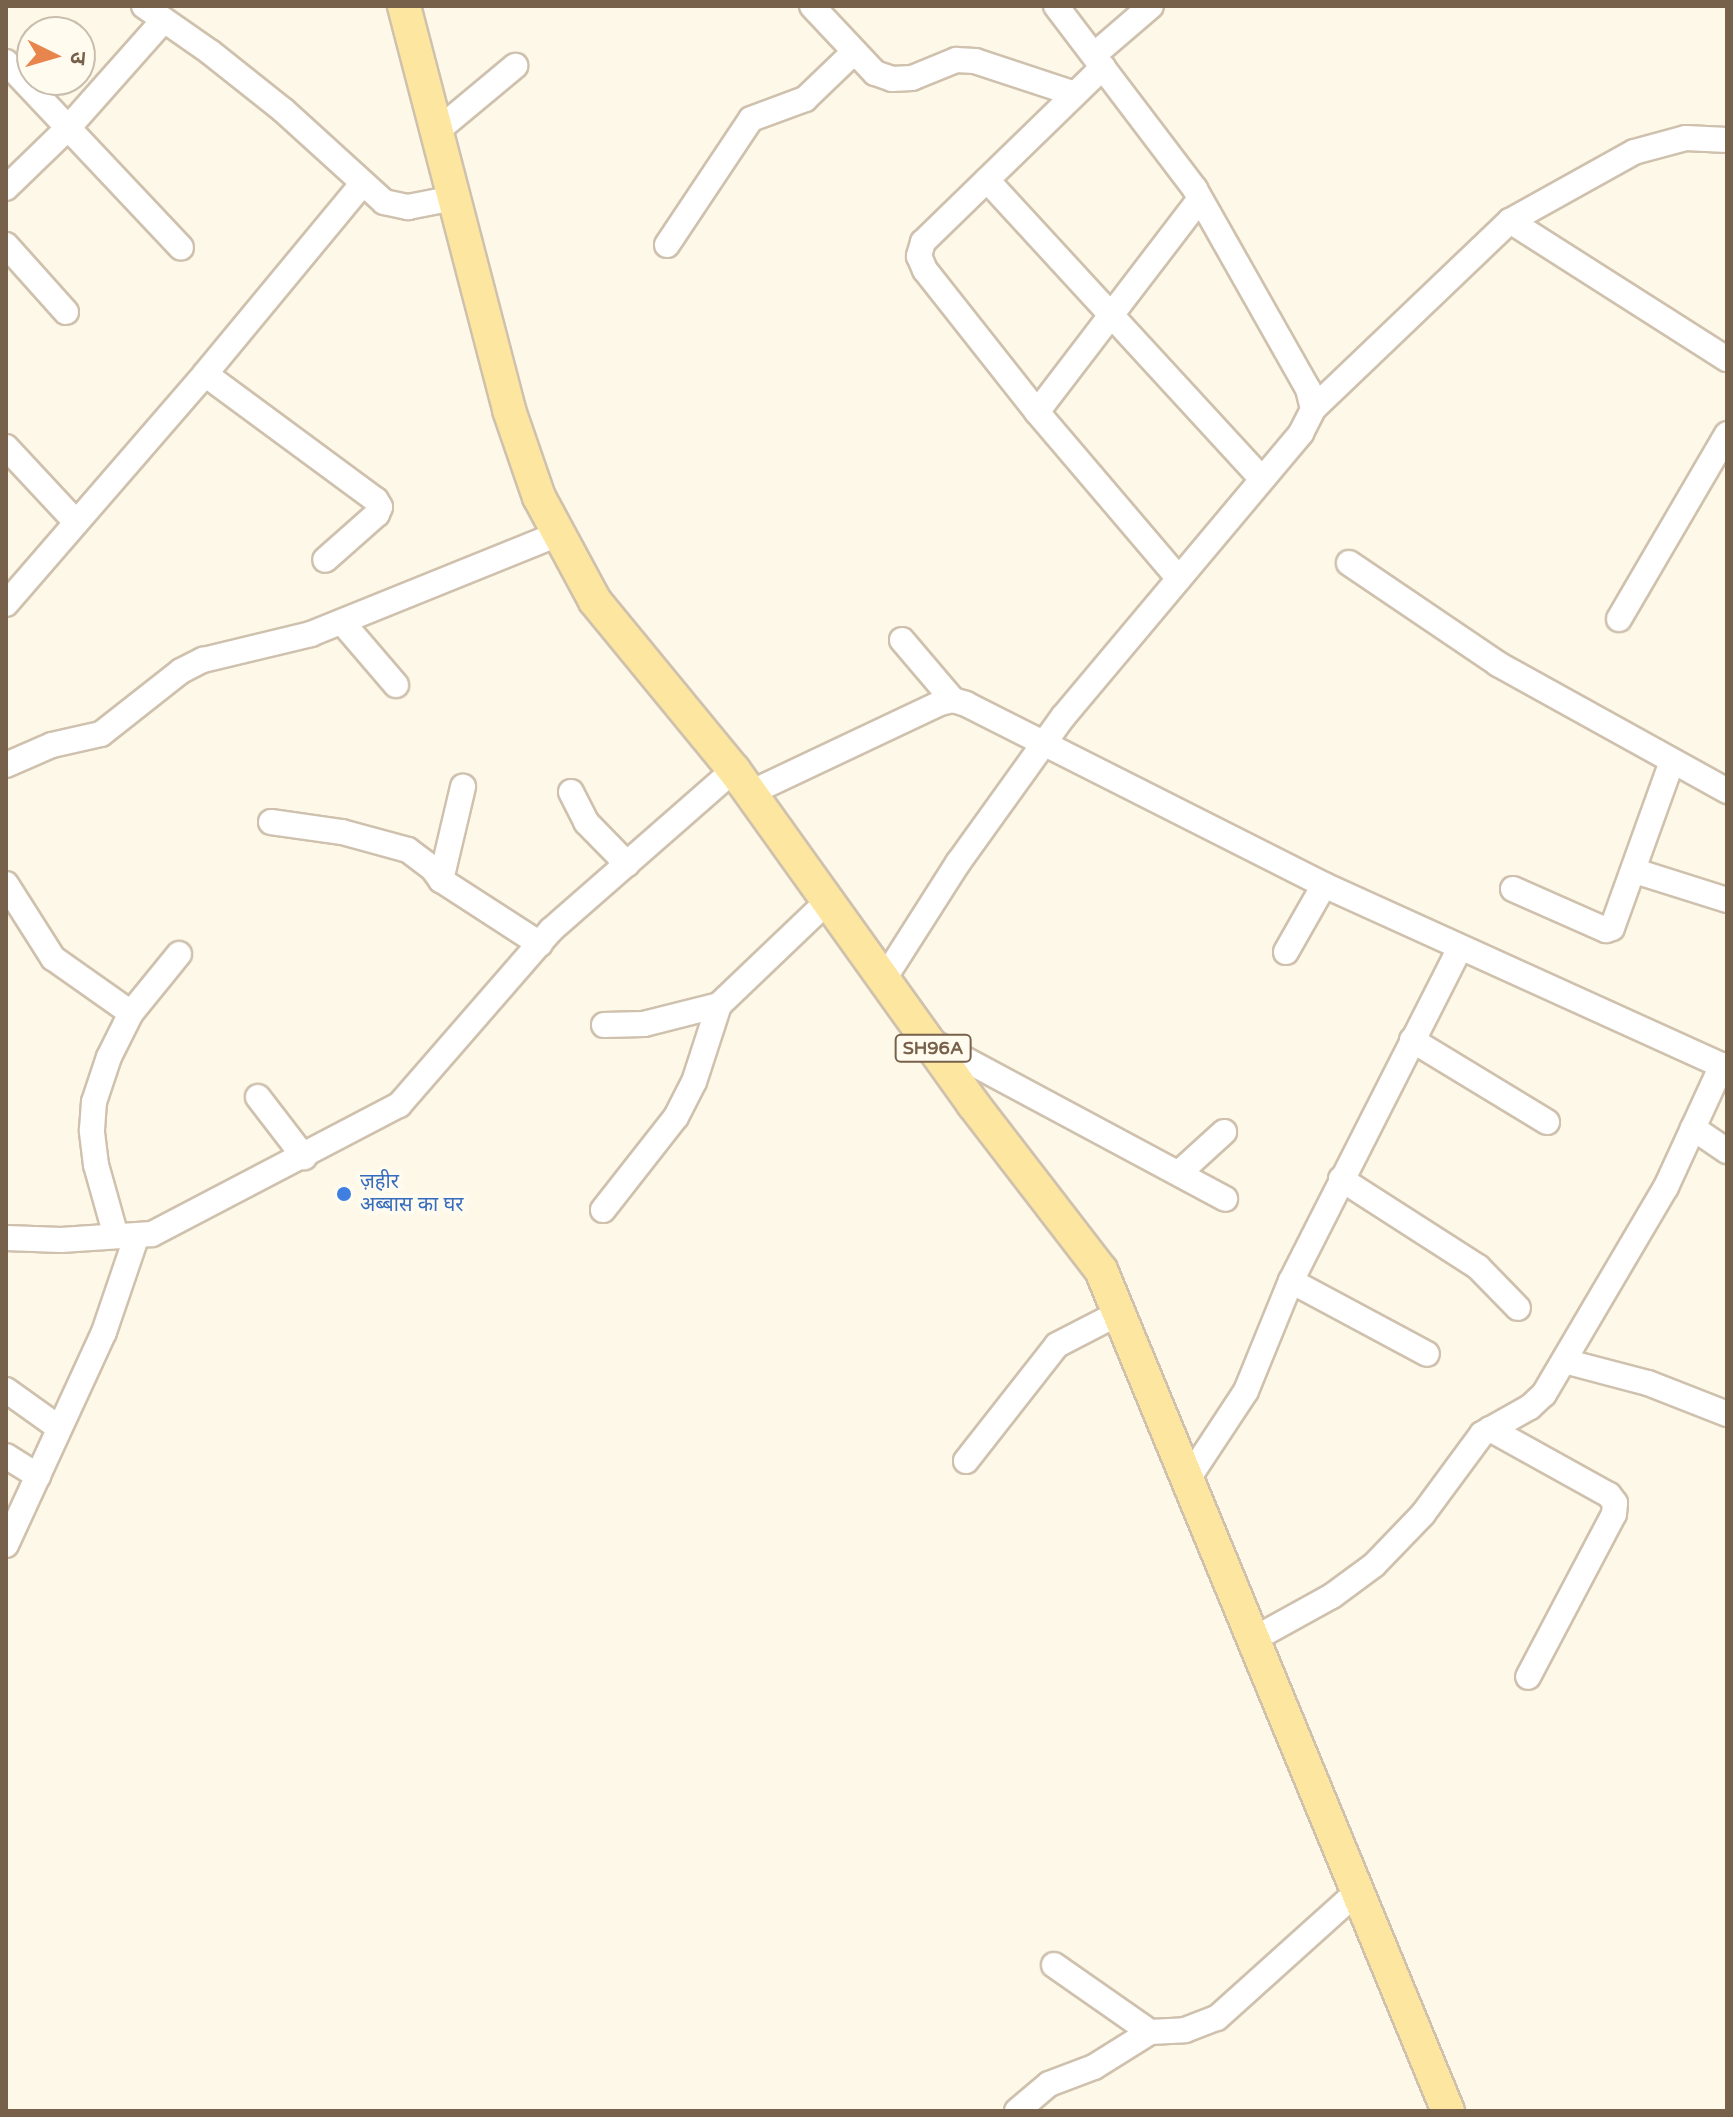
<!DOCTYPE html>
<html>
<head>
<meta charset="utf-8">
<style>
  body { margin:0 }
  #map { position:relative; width:1733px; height:2117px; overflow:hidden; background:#fdf8e8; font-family:"Varela Round","Noto Sans Devanagari",sans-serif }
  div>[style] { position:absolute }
  .roads { filter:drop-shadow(2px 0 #cfc1ad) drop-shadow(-2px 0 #cfc1ad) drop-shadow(0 2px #cfc1ad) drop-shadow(0 -2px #cfc1ad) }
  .minor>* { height:24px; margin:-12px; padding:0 12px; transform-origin:12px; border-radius:12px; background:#fff }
  .major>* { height:32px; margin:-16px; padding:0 16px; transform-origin:16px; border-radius:16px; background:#fce6a0 }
  .dots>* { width:22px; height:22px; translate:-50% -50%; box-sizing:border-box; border:4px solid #fffbef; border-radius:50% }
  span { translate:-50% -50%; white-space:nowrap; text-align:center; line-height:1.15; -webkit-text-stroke:8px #fffbef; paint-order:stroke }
  .shield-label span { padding:2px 6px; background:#fffbef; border:2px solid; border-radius:6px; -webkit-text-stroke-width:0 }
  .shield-label { font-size:18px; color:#78614b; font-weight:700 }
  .shop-label { font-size:20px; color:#366cbe }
  .left { translate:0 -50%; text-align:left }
  .frame { position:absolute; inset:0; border:8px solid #78614b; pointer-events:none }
  .north { position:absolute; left:16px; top:16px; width:80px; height:80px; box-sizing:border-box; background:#fffbef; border:2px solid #c9bdad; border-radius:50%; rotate:95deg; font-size:22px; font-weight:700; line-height:32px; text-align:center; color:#78614b }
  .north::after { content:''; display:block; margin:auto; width:28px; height:36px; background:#e8854c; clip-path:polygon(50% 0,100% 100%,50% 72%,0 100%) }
</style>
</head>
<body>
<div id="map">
  <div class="roads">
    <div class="minor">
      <div style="left:144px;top:6px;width:80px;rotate:34.9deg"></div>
      <div style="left:210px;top:52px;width:93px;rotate:38.5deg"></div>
      <div style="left:283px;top:110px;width:137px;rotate:42.3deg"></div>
      <div style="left:384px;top:202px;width:25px;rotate:12deg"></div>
      <div style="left:408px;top:207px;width:47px;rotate:-11.1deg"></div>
      <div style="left:812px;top:6px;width:92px;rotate:46.8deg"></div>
      <div style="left:875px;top:73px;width:18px;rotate:19deg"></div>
      <div style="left:892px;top:79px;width:20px;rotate:-3deg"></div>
      <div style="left:912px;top:78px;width:48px;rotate:-22.2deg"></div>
      <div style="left:956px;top:60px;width:19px;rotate:3deg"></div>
      <div style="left:975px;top:61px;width:105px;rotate:18.3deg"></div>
      <div style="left:1094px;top:55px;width:75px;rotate:-40.7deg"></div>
      <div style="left:6px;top:62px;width:255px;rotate:46.7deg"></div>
      <div style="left:1103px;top:67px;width:251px;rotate:135.8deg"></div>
      <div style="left:923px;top:242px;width:15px;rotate:106deg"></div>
      <div style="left:919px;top:256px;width:15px;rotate:67deg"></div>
      <div style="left:925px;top:270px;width:181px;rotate:51.7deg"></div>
      <div style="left:1037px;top:412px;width:219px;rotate:49.6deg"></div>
      <div style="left:437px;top:131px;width:102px;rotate:-39.8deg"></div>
      <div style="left:987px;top:180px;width:406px;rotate:47.4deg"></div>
      <div style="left:6px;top:188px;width:86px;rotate:-44.1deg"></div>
      <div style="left:68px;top:128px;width:144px;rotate:-48.4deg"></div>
      <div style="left:1510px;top:221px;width:257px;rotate:32.5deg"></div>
      <div style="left:6px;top:245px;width:90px;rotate:48.2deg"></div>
      <div style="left:667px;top:245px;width:151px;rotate:-56.3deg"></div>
      <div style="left:751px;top:119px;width:58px;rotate:-20.3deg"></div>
      <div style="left:805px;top:99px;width:68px;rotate:-43.8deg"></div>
      <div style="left:205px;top:374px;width:212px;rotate:36.4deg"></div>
      <div style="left:376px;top:500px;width:8px;rotate:60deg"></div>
      <div style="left:380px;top:507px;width:8px;rotate:113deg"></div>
      <div style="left:377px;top:514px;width:69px;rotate:138.5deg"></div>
      <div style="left:1313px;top:409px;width:272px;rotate:-43.7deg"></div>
      <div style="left:1510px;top:221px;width:142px;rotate:-29.1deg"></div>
      <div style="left:1634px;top:152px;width:54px;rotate:-15.1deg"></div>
      <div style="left:1686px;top:138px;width:41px;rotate:2.8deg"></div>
      <div style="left:1037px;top:412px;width:268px;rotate:-52.6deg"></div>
      <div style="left:6px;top:447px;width:103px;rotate:47deg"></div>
      <div style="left:1349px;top:563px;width:180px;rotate:34.1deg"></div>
      <div style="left:1498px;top:664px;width:262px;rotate:29deg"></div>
      <div style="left:6px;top:604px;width:304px;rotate:-49.1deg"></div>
      <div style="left:205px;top:374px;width:246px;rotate:-50.4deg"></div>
      <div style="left:1619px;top:619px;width:214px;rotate:-59.7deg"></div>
      <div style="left:342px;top:622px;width:83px;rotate:49.4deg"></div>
      <div style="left:902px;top:640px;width:79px;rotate:49.6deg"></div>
      <div style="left:6px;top:765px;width:50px;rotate:-23.5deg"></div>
      <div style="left:52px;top:745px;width:50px;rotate:-12.7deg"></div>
      <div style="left:101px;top:734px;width:102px;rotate:-38.2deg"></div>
      <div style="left:181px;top:671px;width:25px;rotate:-27deg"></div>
      <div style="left:203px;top:660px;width:111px;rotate:-13.5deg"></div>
      <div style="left:311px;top:634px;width:267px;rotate:-22deg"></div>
      <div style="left:571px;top:792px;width:34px;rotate:63deg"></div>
      <div style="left:586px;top:822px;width:59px;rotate:45.7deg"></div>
      <div style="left:750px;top:793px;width:210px;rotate:-25.3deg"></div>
      <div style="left:940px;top:703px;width:13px;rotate:-13deg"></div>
      <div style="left:953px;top:700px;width:14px;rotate:17deg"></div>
      <div style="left:966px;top:704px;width:401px;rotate:26.8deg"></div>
      <div style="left:1324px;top:885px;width:443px;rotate:24.4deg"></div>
      <div style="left:271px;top:822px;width:72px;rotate:8deg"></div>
      <div style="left:342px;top:832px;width:68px;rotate:15.3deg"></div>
      <div style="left:408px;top:850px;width:31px;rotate:37deg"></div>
      <div style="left:433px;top:869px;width:14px;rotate:54deg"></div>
      <div style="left:441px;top:880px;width:118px;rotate:32.9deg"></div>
      <div style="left:1635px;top:871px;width:96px;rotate:17.5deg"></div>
      <div style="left:441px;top:880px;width:96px;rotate:-76.7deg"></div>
      <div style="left:6px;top:884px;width:88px;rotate:57.6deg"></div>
      <div style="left:53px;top:958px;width:95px;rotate:35.2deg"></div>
      <div style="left:1513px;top:889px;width:102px;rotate:23.8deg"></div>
      <div style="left:1606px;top:930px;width:6px;rotate:-18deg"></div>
      <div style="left:1612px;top:928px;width:177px;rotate:-70.2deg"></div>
      <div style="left:1286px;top:952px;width:77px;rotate:-60.4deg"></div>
      <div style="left:884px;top:979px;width:138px;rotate:-57.5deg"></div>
      <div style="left:958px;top:863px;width:180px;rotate:-54.3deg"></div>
      <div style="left:1063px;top:717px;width:371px;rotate:-50deg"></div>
      <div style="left:1301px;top:433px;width:27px;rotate:-63deg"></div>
      <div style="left:1313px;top:409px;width:21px;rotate:-104deg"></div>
      <div style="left:1308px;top:389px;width:230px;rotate:-119.5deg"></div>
      <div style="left:1195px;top:189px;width:230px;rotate:-127.2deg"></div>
      <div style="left:604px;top:1025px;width:40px;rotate:-1.4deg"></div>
      <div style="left:644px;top:1024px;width:77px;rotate:-14.2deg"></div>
      <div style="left:929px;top:1040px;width:336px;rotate:28.2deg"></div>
      <div style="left:1412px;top:1040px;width:158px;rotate:31.3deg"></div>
      <div style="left:258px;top:1097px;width:76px;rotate:52.5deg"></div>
      <div style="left:1693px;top:1128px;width:41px;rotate:34.1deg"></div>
      <div style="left:1179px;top:1173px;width:61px;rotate:-42.3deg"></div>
      <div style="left:1341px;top:1179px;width:163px;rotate:32.7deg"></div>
      <div style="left:1478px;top:1267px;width:57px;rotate:45.7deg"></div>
      <div style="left:603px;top:1210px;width:118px;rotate:-51.9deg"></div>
      <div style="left:676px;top:1117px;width:39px;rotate:-63deg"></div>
      <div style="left:694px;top:1082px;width:81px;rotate:-72deg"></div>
      <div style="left:719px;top:1005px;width:151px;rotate:-43.7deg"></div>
      <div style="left:116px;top:1236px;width:74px;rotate:-105.7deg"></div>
      <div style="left:96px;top:1165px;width:35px;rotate:-97deg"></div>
      <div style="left:92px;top:1130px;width:28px;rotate:-86deg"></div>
      <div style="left:94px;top:1102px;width:47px;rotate:-71.6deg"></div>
      <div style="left:109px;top:1057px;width:49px;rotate:-63.4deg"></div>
      <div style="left:131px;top:1013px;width:76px;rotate:-50.9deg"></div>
      <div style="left:6px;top:1238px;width:55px;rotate:2.1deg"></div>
      <div style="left:61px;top:1240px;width:91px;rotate:-3.8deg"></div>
      <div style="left:152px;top:1234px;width:279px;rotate:-27.6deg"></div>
      <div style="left:399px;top:1105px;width:232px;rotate:-49deg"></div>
      <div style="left:551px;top:930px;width:243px;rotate:-41.2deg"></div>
      <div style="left:1291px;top:1281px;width:154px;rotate:28.2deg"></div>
      <div style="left:1564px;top:1361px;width:87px;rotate:14.7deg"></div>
      <div style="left:1648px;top:1383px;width:85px;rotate:21.4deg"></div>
      <div style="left:6px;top:1390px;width:65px;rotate:35.6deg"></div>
      <div style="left:1490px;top:1429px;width:136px;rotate:29deg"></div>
      <div style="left:1609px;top:1495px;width:10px;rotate:53deg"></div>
      <div style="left:1615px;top:1503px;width:11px;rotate:95deg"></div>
      <div style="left:1614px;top:1514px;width:184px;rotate:117.8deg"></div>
      <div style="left:6px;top:1456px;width:38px;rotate:32deg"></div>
      <div style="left:966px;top:1461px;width:147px;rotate:-51.9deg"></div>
      <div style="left:1057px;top:1345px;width:70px;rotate:-27.3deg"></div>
      <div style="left:1188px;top:1479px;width:105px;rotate:-56.6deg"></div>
      <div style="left:1246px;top:1391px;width:119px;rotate:-67.8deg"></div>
      <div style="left:1291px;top:1281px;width:373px;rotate:-63.1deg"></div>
      <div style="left:6px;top:1545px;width:234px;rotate:-65.3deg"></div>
      <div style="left:104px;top:1332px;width:102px;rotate:-71.2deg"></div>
      <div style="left:1254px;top:1639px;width:89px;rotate:-28.9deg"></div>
      <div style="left:1332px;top:1596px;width:52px;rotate:-36.4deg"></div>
      <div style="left:1374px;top:1565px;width:71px;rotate:-46.1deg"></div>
      <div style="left:1423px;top:1514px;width:99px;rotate:-53.6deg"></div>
      <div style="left:1482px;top:1434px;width:55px;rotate:-29.4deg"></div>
      <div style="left:1530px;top:1407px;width:19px;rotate:-43deg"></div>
      <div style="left:1544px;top:1394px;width:240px;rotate:-59.5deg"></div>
      <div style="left:1666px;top:1187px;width:134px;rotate:-65.3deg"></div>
      <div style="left:1054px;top:1965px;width:117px;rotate:34.9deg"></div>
      <div style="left:1017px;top:2111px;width:42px;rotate:-40.2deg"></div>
      <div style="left:1049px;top:2084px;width:48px;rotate:-20.7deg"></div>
      <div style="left:1094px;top:2067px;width:66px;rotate:-32deg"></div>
      <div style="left:1150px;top:2032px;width:35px;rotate:-3deg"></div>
      <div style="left:1185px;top:2030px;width:34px;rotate:-21deg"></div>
      <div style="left:1217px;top:2018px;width:190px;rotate:-42deg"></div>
    </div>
    <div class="major">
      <div style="left:404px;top:6px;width:417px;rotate:75.4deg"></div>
      <div style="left:509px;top:410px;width:92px;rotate:71deg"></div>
      <div style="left:539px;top:497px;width:118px;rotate:61.7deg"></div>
      <div style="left:595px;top:601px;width:219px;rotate:50.6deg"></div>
      <div style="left:734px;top:770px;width:411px;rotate:54.4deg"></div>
      <div style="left:973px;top:1104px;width:210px;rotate:52.4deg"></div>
      <div style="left:1101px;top:1270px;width:910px;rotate:67.58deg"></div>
    </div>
  </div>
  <div class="dots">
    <div style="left:344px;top:1194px;background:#3f7fe0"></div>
  </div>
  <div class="shield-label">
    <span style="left:933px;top:1048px">SH96A</span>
  </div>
  <div class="shop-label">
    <span class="left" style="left:360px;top:1194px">ज़हीर<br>अब्बास का घर</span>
  </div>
  <div class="frame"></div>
  <div class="north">उ</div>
</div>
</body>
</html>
